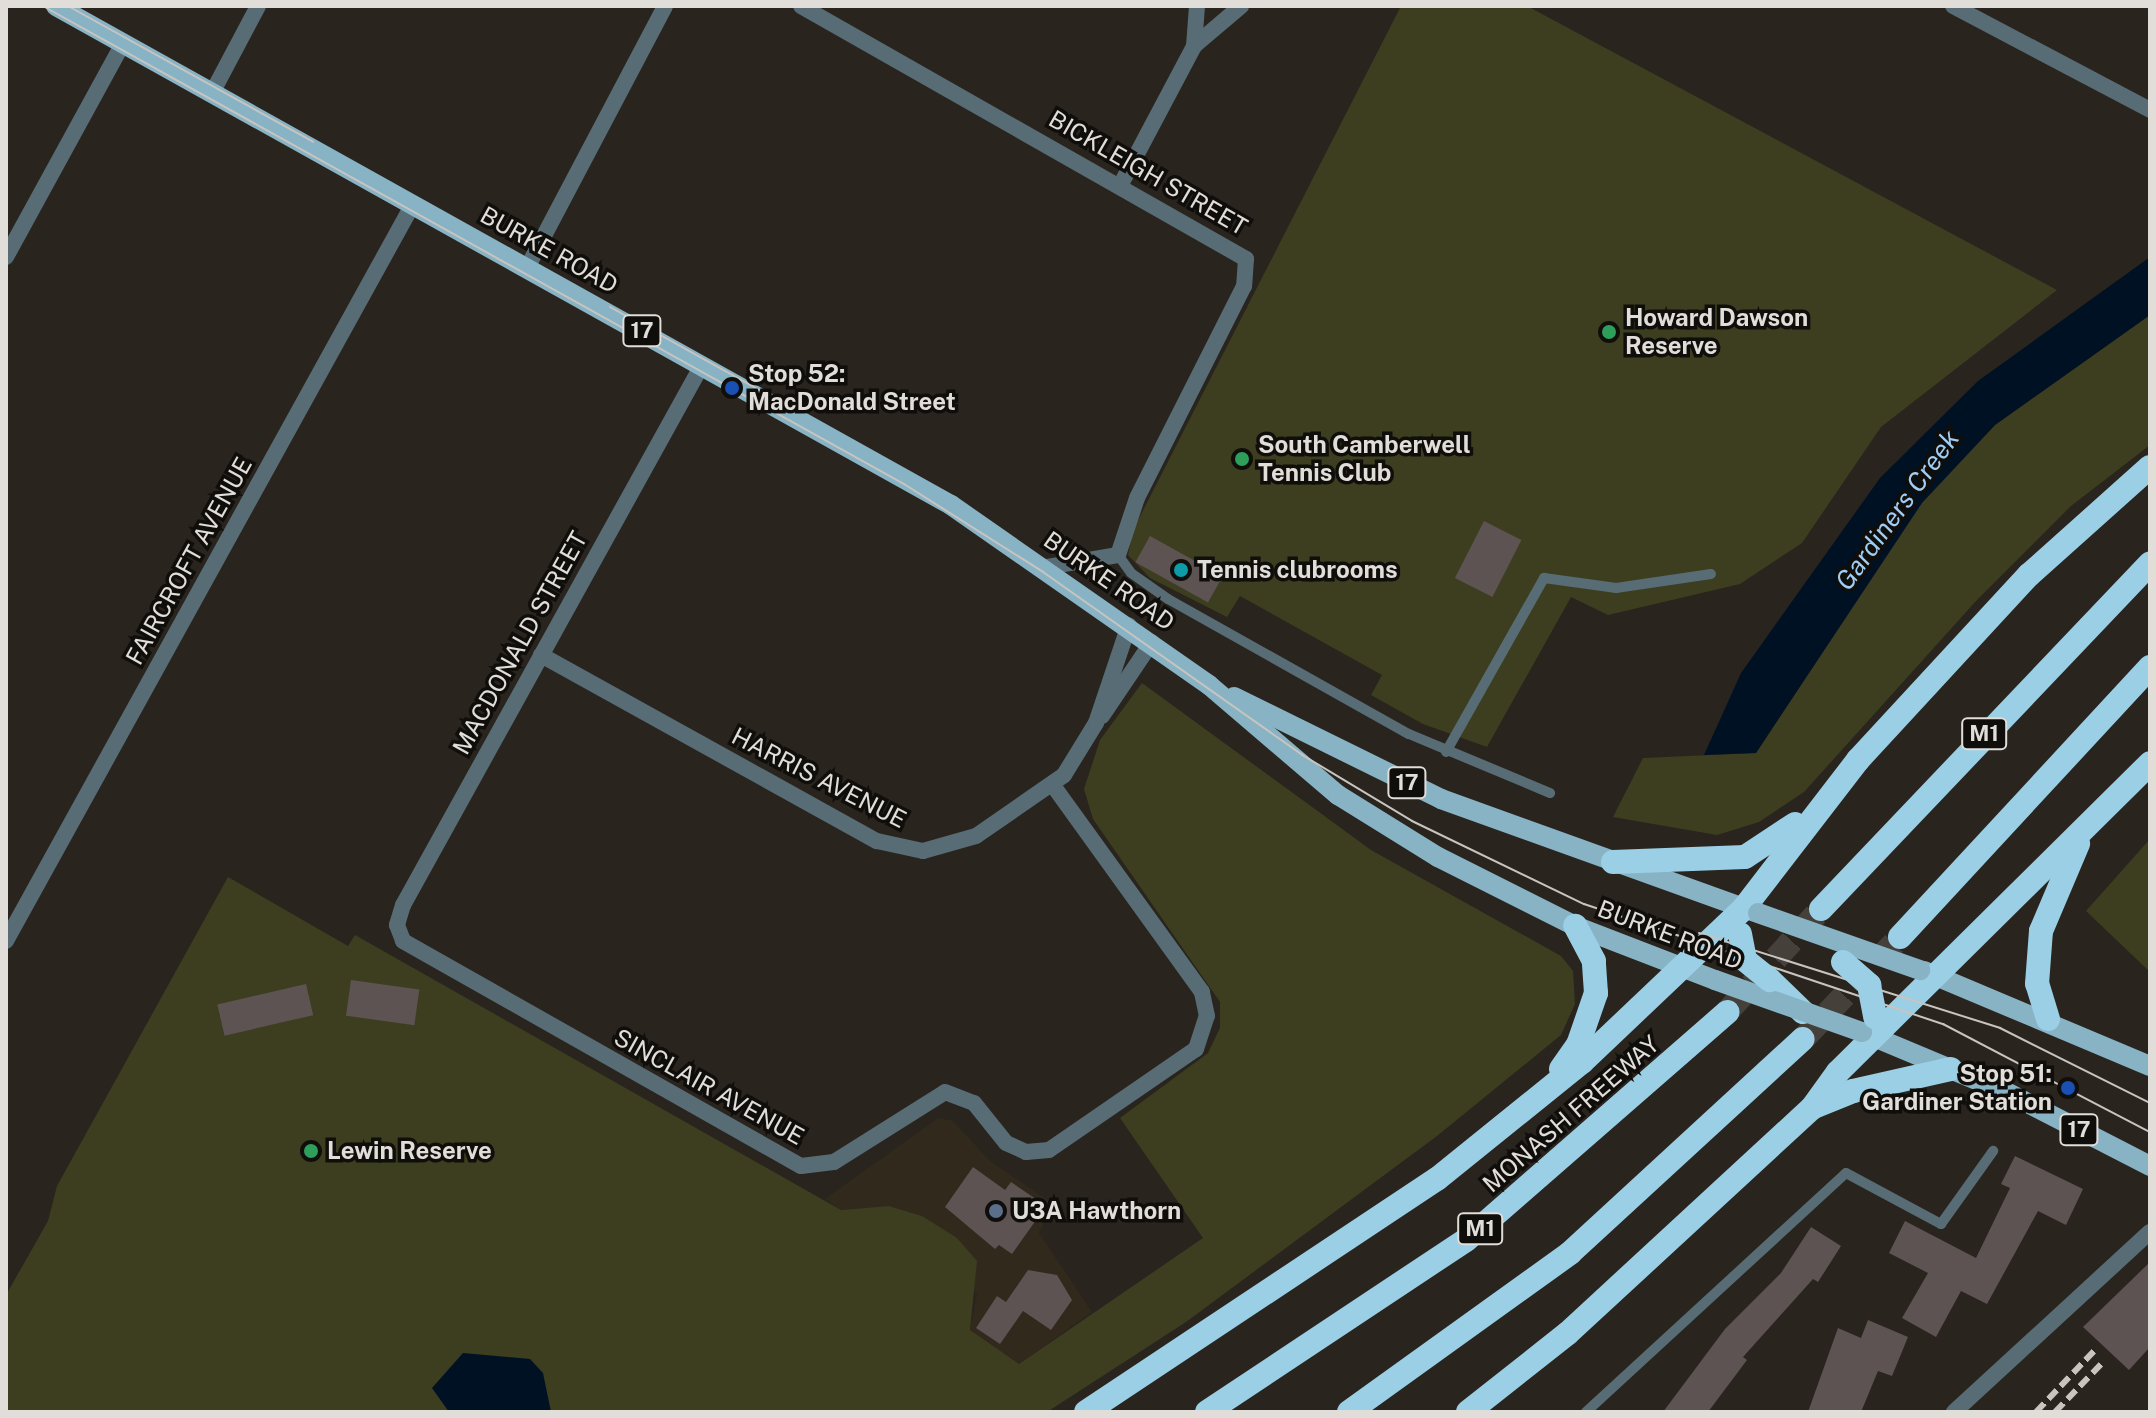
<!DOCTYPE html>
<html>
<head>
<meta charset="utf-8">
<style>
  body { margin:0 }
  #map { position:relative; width:2156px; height:1418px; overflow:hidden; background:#29241e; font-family:"Public Sans",sans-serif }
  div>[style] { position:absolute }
  .built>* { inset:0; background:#32291d }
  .green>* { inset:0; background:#3c3e1f }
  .water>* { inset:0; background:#001124 }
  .building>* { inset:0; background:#5d5352; transform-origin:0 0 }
  .motorway-tunnel>* { height:24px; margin-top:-12px; transform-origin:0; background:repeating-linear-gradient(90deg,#45403a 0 24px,transparent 0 36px) }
  .service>* { height:10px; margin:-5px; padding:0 5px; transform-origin:5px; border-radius:5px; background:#576c74 }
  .minor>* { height:16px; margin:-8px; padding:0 8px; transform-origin:8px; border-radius:8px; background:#576c74 }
  .primary>* { height:20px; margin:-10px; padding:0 10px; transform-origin:10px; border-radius:10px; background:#87b3c5 }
  .motorway>* { height:24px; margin:-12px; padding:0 12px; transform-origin:12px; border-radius:12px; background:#9acfe5 }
  .tram>* { height:2px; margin:-1px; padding:0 1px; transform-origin:1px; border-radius:1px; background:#c8c4c0 }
  .rail>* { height:6px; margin-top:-3px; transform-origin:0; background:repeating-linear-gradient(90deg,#c8c4c0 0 12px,transparent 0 18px) }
  .primary-bridge>* { height:20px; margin:-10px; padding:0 10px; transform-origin:10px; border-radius:10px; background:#87b3c5 }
  .motorway-bridge>* { height:24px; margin:-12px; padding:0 12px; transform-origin:12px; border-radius:12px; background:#9acfe5 }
  .dots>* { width:22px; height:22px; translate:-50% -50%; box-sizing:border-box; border:4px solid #100e0b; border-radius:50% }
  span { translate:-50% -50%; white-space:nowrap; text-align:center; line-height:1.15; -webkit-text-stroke:7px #100e0b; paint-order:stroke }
  .shield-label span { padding:2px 6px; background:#100e0b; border:2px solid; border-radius:6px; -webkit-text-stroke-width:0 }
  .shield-label { font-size:22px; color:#e1ddd9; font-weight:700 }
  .street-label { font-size:24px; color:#e1ddd9 }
  .poi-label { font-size:24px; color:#e1ddd9; font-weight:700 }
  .left { translate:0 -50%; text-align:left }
  .right { translate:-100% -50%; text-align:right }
  .water-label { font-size:26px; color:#9fcdf5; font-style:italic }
  .frame { position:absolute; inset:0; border:8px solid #e1ddd9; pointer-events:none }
</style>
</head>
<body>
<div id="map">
  <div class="built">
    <div style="clip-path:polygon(938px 1118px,953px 1121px,989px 1160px,1053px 1204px,1039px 1233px,1092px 1312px,1019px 1364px,970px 1330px,977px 1294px,922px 1216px,889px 1206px,841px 1210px,825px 1199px)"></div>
  </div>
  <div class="green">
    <div style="clip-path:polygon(1401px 6px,1527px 6px,2057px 290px,1881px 427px,1802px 543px,1740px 584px,1608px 615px,1571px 597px,1487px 747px,1423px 724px,1371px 695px,1382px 675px,1240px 596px,1227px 617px,1150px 578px,1128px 555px,1133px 530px)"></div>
    <div style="clip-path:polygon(2150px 315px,2150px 445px,2071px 506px,1976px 601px,1804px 792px,1759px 822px,1717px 835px,1613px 817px,1643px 758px,1756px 753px,1921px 503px,1995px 425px)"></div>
    <div style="clip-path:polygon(1142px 683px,1371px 850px,1561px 956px,1573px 971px,1575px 1004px,1561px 1035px,1437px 1136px,1186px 1322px,1047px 1412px,6px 1412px,6px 1295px,48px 1221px,57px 1186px,228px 877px,348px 946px,355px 935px,841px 1210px,889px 1206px,922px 1216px,957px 1238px,977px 1261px,970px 1330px,1019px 1364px,1203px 1238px,1120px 1118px,1208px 1053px,1220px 1028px,1220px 1002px,1093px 819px,1084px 789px,1100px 740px)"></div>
    <div style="clip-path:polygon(2150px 839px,2150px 972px,2086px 911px)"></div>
  </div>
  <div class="water">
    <div style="clip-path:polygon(2150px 257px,2150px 315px,1995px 425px,1922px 503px,1756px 753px,1704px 755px,1741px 673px,1880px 478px,1978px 381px)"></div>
    <div style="clip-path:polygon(463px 1353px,530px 1359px,543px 1373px,551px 1412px,449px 1412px,432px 1388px)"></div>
  </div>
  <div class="building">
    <div style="left:1484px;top:521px;width:42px;height:64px;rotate:27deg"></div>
    <div style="left:1150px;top:536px;width:83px;height:30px;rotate:29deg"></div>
    <div style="left:351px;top:980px;width:69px;height:36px;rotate:8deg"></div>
    <div style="left:306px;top:984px;width:32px;height:91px;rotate:77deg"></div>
    <div style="clip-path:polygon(2015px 1156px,2083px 1189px,2066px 1225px,2038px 1211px,1987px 1304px,1961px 1291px,1936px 1337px,1902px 1318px,1928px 1273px,1889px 1253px,1905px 1221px,1976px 1258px,2010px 1188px,2001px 1184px)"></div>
    <div style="clip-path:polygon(973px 1167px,1005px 1190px,1011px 1182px,1046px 1206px,1012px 1254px,999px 1245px,995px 1249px,945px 1207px)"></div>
    <div style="clip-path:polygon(1811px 1227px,1841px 1246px,1818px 1282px,1813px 1279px,1743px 1357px,1747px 1360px,1708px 1412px,1663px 1412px,1725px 1329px,1781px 1273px)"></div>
    <div style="clip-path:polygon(2150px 1262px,2150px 1347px,2129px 1370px,2083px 1327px)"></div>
    <div style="clip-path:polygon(1028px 1270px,1057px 1275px,1072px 1300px,1051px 1330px,1023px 1311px,1000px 1344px,976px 1328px,997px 1296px,1006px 1302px)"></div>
    <div style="clip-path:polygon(1868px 1320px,1908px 1337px,1892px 1376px,1878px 1371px,1861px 1412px,1808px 1412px,1838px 1328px,1861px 1338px)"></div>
  </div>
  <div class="motorway-tunnel">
    <div style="left:1727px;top:1012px;width:139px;rotate:-47.6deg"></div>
    <div style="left:1803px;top:1039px;width:141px;rotate:-46.4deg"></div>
  </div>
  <div class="service">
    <div style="left:1118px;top:555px;width:22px;rotate:54deg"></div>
    <div style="left:1131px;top:573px;width:45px;rotate:35.1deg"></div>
    <div style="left:1168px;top:599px;width:276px;rotate:29.3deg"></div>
    <div style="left:1409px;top:734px;width:153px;rotate:22.7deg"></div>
    <div style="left:1446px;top:752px;width:200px;rotate:-60.6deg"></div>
    <div style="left:1544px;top:578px;width:73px;rotate:7.9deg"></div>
    <div style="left:1616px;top:588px;width:96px;rotate:-8.4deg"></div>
    <div style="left:1586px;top:1412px;width:353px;rotate:-42.6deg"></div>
    <div style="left:1846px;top:1173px;width:108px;rotate:28.2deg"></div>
    <div style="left:1941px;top:1224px;width:90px;rotate:-54.5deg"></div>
  </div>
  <div class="minor">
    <div style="left:801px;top:6px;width:512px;rotate:29.62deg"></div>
    <div style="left:1246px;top:259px;width:27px;rotate:94deg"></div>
    <div style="left:1244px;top:286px;width:237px;rotate:116.8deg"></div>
    <div style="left:1137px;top:498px;width:60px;rotate:108.4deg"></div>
    <div style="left:1118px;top:555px;width:73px;rotate:170.5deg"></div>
    <div style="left:1953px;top:6px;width:223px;rotate:27.8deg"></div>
    <div style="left:1194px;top:46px;width:40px;rotate:-85.7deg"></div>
    <div style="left:212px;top:93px;width:98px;rotate:-62.1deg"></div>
    <div style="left:1121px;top:184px;width:156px;rotate:-62.1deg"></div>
    <div style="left:1194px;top:46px;width:62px;rotate:-40.4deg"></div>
    <div style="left:6px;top:257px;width:244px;rotate:-61.3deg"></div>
    <div style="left:527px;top:268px;width:296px;rotate:-62.2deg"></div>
    <div style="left:702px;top:365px;width:617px;rotate:118.97deg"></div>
    <div style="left:403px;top:905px;width:21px;rotate:107deg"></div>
    <div style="left:397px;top:925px;width:17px;rotate:69deg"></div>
    <div style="left:403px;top:941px;width:457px;rotate:29.5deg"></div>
    <div style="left:801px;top:1166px;width:33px;rotate:-7deg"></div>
    <div style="left:834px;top:1162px;width:131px;rotate:-32.2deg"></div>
    <div style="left:945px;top:1092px;width:31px;rotate:21deg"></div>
    <div style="left:974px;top:1103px;width:51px;rotate:51.3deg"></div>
    <div style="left:1006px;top:1143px;width:22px;rotate:24deg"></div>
    <div style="left:1026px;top:1152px;width:23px;rotate:-5deg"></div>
    <div style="left:1049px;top:1150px;width:178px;rotate:-34.5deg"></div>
    <div style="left:1196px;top:1049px;width:35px;rotate:-72deg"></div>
    <div style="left:1207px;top:1016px;width:25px;rotate:-102deg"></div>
    <div style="left:1202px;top:992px;width:256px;rotate:-125.8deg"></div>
    <div style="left:541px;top:655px;width:384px;rotate:29deg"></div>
    <div style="left:877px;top:841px;width:47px;rotate:12.3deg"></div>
    <div style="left:923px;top:851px;width:55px;rotate:-15.8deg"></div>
    <div style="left:976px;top:836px;width:107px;rotate:-34.7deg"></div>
    <div style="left:1064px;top:775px;width:61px;rotate:-58.4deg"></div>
    <div style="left:1096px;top:723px;width:103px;rotate:-71.4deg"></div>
    <div style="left:1102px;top:716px;width:89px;rotate:-56deg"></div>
    <div style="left:6px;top:941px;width:842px;rotate:-61.09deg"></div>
    <div style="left:1954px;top:1412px;width:266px;rotate:-42.6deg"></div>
  </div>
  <div class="primary">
    <div style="left:56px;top:6px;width:1025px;rotate:29.14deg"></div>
    <div style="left:951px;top:505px;width:315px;rotate:34.9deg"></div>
    <div style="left:1209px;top:685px;width:170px;rotate:40.5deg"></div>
    <div style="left:1338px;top:795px;width:118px;rotate:31.8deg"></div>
    <div style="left:1438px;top:857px;width:153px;rotate:26.7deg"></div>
    <div style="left:1575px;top:926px;width:150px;rotate:21.1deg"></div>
    <div style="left:1234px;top:697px;width:231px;rotate:26.2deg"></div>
    <div style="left:1441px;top:799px;width:334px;rotate:19.8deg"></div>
    <div style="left:1924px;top:971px;width:245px;rotate:22.8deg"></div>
    <div style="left:1862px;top:1032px;width:158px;rotate:22.7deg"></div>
    <div style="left:2008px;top:1093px;width:160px;rotate:27.2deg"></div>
  </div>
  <div class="motorway">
    <div style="left:1613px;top:862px;width:132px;rotate:-2.2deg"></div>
    <div style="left:1745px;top:857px;width:60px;rotate:-33.4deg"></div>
    <div style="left:1821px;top:909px;width:477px;rotate:-46.4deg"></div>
    <div style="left:1900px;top:937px;width:368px;rotate:-47.2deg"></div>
    <div style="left:1770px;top:980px;width:46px;rotate:44.1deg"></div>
    <div style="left:2048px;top:1019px;width:37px;rotate:-107deg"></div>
    <div style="left:2037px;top:984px;width:53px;rotate:-85.7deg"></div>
    <div style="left:2041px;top:931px;width:95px;rotate:-67deg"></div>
    <div style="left:1561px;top:1069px;width:29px;rotate:-55deg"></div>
    <div style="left:1578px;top:1045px;width:55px;rotate:-70.9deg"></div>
    <div style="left:1596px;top:993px;width:32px;rotate:-94deg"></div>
    <div style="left:1594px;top:961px;width:40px;rotate:-118deg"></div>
    <div style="left:1814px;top:1107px;width:42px;rotate:-22.3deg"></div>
    <div style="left:1853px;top:1091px;width:100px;rotate:-12.7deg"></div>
    <div style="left:1086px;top:1412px;width:421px;rotate:-33.6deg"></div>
    <div style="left:1437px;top:1179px;width:186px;rotate:-38.9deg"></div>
    <div style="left:1582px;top:1062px;width:224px;rotate:-43.5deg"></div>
    <div style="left:1744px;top:908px;width:187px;rotate:-52.4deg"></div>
    <div style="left:1858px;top:760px;width:252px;rotate:-47.3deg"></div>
    <div style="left:2029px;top:575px;width:162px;rotate:-41.8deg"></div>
    <div style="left:1207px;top:1412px;width:311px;rotate:-33.6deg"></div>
    <div style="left:1466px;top:1240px;width:347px;rotate:-41.1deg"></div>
    <div style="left:1349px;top:1412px;width:272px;rotate:-35.7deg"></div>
    <div style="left:1570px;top:1253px;width:316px;rotate:-42.6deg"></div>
    <div style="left:1468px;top:1412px;width:127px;rotate:-38.3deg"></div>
    <div style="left:1568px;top:1333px;width:332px;rotate:-42.7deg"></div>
    <div style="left:1812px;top:1108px;width:44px;rotate:-54.2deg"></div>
    <div style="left:1838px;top:1072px;width:439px;rotate:-44.7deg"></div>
  </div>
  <div class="tram">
    <div style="left:43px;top:6px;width:985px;rotate:29.04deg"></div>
    <div style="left:904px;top:484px;width:165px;rotate:32.3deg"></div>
    <div style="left:1043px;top:572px;width:319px;rotate:35.2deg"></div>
    <div style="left:1304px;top:756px;width:126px;rotate:31deg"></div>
    <div style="left:1412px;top:821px;width:191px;rotate:25.8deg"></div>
    <div style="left:1584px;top:904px;width:379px;rotate:18.5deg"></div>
    <div style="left:1943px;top:1024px;width:233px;rotate:27.6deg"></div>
    <div style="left:68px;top:6px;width:280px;rotate:29deg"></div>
    <div style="left:610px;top:307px;width:216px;rotate:29.1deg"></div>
    <div style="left:1699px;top:933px;width:316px;rotate:17.5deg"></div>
    <div style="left:2000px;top:1028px;width:168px;rotate:26.6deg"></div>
  </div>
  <div class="rail">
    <div style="left:2036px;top:1412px;width:84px;rotate:-46.4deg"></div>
    <div style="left:2055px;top:1412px;width:71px;rotate:-46.1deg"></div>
  </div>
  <div class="primary-bridge">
    <div style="left:1758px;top:913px;width:172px;rotate:19.4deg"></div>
    <div style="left:1715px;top:980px;width:156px;rotate:19.5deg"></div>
  </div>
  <div class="motorway-bridge">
    <div style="left:1740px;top:934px;width:26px;rotate:79deg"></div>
    <div style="left:1745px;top:960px;width:32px;rotate:39deg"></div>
    <div style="left:1843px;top:962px;width:35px;rotate:41deg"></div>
    <div style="left:1869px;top:985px;width:33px;rotate:79deg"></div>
  </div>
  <div class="dots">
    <div style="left:1609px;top:332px;background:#2e9e5b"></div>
    <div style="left:732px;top:388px;background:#1a4fb4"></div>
    <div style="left:1242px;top:459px;background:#2e9e5b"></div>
    <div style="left:1181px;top:570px;background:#0f9aa8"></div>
    <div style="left:2068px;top:1088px;background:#1a4fb4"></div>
    <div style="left:311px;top:1151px;background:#2e9e5b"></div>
    <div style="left:996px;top:1211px;background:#5c6f8a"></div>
  </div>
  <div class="shield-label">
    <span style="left:642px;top:331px">17</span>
    <span style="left:1984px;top:734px">M1</span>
    <span style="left:1407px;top:783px">17</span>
    <span style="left:2079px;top:1130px">17</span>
    <span style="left:1480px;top:1229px">M1</span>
  </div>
  <div class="street-label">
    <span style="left:1148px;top:173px;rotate:30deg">BICKLEIGH STREET</span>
    <span style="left:549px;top:250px;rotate:29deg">BURKE ROAD</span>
    <span style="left:189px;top:561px;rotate:-61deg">FAIRCROFT AVENUE</span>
    <span style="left:1109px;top:581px;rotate:35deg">BURKE ROAD</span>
    <span style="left:520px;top:643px;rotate:-61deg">MACDONALD STREET</span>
    <span style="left:819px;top:778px;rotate:27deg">HARRIS AVENUE</span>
    <span style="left:1670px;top:935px;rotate:21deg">BURKE ROAD</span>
    <span style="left:709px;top:1087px;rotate:29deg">SINCLAIR AVENUE</span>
    <span style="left:1571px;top:1114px;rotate:-41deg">MONASH FREEWAY</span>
  </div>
  <div class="poi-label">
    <span class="left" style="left:1625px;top:332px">Howard Dawson<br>Reserve</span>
    <span class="left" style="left:748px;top:388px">Stop 52:<br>MacDonald Street</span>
    <span class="left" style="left:1258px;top:459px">South Camberwell<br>Tennis Club</span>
    <span class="left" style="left:1197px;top:570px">Tennis clubrooms</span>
    <span class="right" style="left:2052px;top:1088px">Stop 51:<br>Gardiner Station</span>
    <span class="left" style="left:327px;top:1151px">Lewin Reserve</span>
    <span class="left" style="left:1012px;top:1211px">U3A Hawthorn</span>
  </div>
  <div class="water-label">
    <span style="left:1897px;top:510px;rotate:-54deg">Gardiners Creek</span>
  </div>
  <div class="frame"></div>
</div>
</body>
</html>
